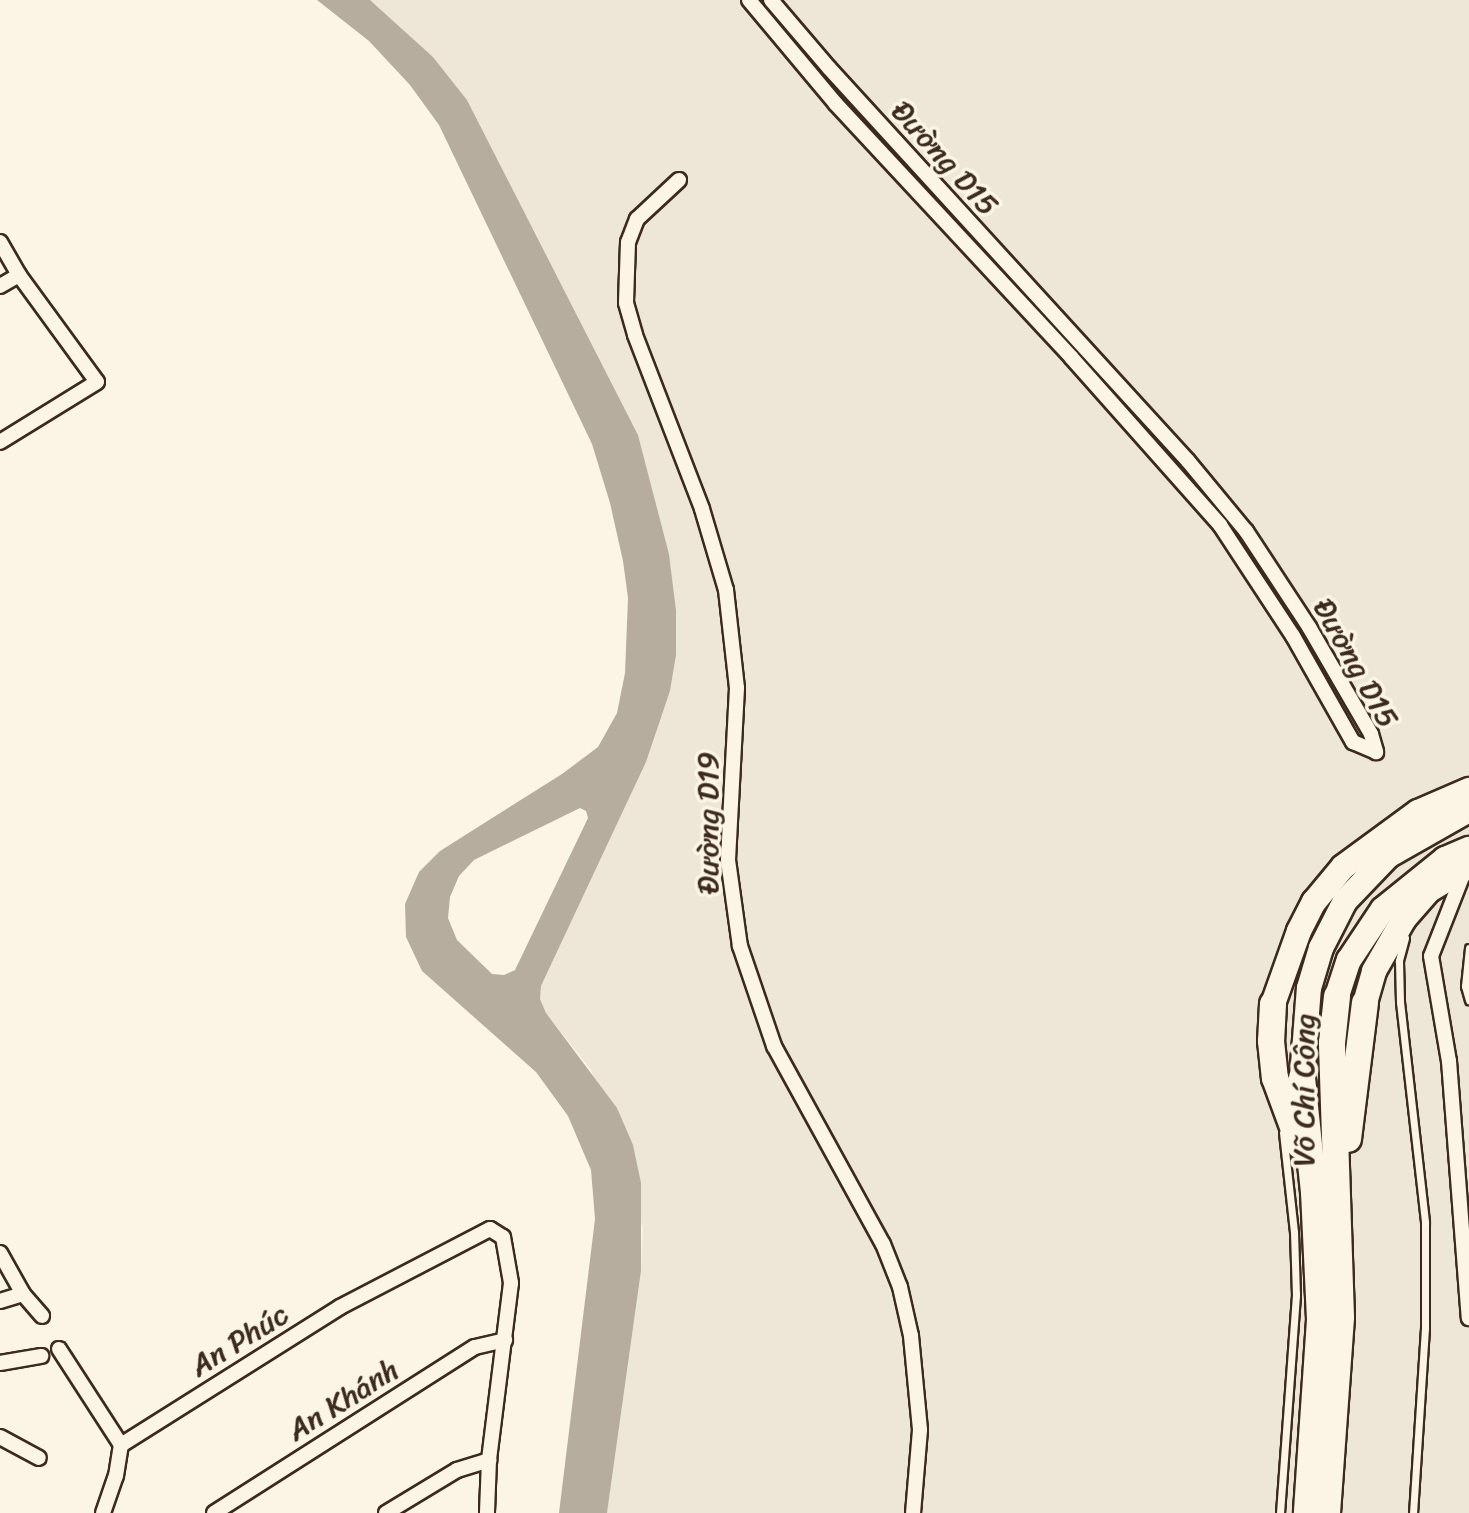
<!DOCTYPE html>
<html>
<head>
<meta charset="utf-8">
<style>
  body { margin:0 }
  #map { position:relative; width:1469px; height:1513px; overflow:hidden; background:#fcf5e5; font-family:Sriracha,sans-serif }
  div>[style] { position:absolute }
  .built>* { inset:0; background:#eee6d6 }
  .water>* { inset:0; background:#b7ad9e }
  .roads { filter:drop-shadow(2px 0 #3b2a1e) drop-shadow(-2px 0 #3b2a1e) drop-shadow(0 2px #3b2a1e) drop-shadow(0 -2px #3b2a1e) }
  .lane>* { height:7px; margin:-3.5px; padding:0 3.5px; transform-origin:3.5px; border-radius:3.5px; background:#fcf5e5 }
  .street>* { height:14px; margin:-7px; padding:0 7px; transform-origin:7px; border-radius:7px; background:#fcf5e5 }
  .primary>* { height:24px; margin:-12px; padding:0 12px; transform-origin:12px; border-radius:12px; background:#fcf5e5 }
  .highway>* { height:26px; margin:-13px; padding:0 13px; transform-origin:13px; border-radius:13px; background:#fcf5e5 }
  span { translate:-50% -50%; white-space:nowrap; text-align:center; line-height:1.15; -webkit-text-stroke:7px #fcf5e5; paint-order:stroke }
  .street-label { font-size:30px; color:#3b2a1e }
</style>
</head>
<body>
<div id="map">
  <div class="built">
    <div style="clip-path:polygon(370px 0,1469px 0,1469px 1513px,607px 1513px,641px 1272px,643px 1228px,591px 1070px,546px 1013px,540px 999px,541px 986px,646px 762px,670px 691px,676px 655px,676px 610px,669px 554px,638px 435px,467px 100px,433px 57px)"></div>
  </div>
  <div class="water">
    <div style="clip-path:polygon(evenodd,317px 0,370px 0,433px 57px,467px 100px,638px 435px,669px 554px,676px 610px,676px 655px,670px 691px,646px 762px,541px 986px,540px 999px,546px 1013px,617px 1108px,633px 1145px,641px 1183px,641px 1271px,607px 1513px,559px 1513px,595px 1219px,591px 1170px,568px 1116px,536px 1072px,422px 971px,406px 937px,405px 904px,419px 872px,440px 851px,562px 774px,598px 747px,617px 713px,625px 673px,628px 598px,623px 561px,610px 503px,592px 444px,439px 125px,410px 85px,369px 41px,317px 0,580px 808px,586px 811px,588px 818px,515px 970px,504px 975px,492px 974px,457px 940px,448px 918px,450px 897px,459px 876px,474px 860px,580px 808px)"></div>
  </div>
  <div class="roads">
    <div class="lane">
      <div style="left:1405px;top:938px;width:24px;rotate:105deg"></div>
      <div style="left:1399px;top:961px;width:41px;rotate:88.6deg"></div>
      <div style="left:1400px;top:1002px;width:222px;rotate:83.5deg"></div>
      <div style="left:1425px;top:1223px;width:105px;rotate:90deg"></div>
      <div style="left:1425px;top:1328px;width:185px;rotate:93.7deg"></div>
      <div style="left:1469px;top:948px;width:38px;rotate:96deg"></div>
      <div style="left:1465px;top:986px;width:15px;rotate:74deg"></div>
      <div style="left:1280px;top:1513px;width:219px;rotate:-85.8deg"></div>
      <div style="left:1296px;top:1295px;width:63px;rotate:-91.8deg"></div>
      <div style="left:1294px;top:1232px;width:100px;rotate:-96.3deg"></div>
    </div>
    <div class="street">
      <div style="left:749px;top:0;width:136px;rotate:50.1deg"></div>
      <div style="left:836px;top:104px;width:345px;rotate:47.1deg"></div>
      <div style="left:1071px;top:357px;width:225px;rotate:48.4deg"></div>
      <div style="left:1220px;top:525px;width:133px;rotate:56.7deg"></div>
      <div style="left:1293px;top:636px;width:122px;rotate:60.5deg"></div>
      <div style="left:1353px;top:742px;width:25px;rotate:23deg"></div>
      <div style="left:771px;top:0;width:89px;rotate:49.5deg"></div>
      <div style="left:829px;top:68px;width:532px;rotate:47.59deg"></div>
      <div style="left:1188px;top:461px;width:91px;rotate:50.4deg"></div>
      <div style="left:1246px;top:531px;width:115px;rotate:56.7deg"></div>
      <div style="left:1309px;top:627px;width:124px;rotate:59.9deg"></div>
      <div style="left:1371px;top:734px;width:19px;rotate:74deg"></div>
      <div style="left:679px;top:180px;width:57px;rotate:137.1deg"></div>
      <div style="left:637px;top:219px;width:25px;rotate:111deg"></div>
      <div style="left:628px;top:242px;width:61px;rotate:91.9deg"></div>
      <div style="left:626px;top:303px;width:33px;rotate:74deg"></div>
      <div style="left:635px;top:335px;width:186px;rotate:68.9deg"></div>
      <div style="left:702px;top:509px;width:84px;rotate:73.5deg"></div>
      <div style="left:726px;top:590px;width:99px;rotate:83.6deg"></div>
      <div style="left:737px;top:688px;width:172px;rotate:93deg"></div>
      <div style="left:728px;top:860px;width:87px;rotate:82.1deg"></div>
      <div style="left:740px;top:946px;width:106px;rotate:71.2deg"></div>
      <div style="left:774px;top:1046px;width:226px;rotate:61.2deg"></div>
      <div style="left:883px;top:1244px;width:46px;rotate:68.4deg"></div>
      <div style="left:900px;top:1287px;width:50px;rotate:77.3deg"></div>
      <div style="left:911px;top:1336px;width:94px;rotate:84.5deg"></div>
      <div style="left:920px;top:1430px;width:83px;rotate:94.8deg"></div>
      <div style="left:0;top:242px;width:38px;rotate:60deg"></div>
      <div style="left:19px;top:275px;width:132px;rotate:53.9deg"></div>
      <div style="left:97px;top:382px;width:114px;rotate:148.3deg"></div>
      <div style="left:0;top:286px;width:22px;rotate:-30deg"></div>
      <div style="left:1464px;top:872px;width:90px;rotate:111.4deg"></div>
      <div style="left:1431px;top:956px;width:107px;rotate:80.3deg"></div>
      <div style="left:1449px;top:1061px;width:258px;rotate:85.6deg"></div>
      <div style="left:0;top:1253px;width:47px;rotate:60.7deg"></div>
      <div style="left:23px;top:1294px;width:29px;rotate:49deg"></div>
      <div style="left:0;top:1301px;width:24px;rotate:-17deg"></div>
      <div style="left:59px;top:1349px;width:114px;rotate:57.1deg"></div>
      <div style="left:121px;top:1445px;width:259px;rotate:-32.2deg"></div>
      <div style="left:340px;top:1307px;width:169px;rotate:-27.5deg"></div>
      <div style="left:490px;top:1229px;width:15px;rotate:32deg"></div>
      <div style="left:503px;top:1237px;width:47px;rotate:80.1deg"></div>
      <div style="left:511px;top:1283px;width:178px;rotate:97.1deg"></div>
      <div style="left:489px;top:1460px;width:53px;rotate:92.2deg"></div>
      <div style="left:0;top:1363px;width:42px;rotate:-9.7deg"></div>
      <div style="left:0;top:1437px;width:44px;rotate:28.3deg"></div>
      <div style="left:103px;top:1513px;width:39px;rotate:-71deg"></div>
      <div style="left:116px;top:1476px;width:31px;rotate:-81deg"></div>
      <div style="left:214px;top:1513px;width:309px;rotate:-32.5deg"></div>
      <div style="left:475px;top:1347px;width:31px;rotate:-13deg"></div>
      <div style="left:386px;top:1513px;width:83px;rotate:-31.2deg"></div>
      <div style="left:457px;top:1470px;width:34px;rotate:-17deg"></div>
    </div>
    <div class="primary">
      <div style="left:1337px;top:996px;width:38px;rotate:-72deg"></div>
      <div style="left:1349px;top:960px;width:61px;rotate:-56.3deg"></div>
      <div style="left:1383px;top:909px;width:80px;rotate:-38.9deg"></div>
      <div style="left:1445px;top:859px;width:26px;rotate:-23deg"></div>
      <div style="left:1365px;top:1003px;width:33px;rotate:-74deg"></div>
      <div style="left:1374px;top:971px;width:60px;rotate:-60deg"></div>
      <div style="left:1404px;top:919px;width:37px;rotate:-49deg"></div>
      <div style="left:1428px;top:891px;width:48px;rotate:-31.4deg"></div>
      <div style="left:1273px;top:1004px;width:77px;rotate:-70.4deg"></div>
      <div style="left:1299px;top:931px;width:33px;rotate:-63deg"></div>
      <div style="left:1314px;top:902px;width:45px;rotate:-50.4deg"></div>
      <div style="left:1343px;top:867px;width:93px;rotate:-36.3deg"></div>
      <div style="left:1418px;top:812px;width:56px;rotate:-23.3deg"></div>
      <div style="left:1302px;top:1078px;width:90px;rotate:-85.6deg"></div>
      <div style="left:1309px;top:988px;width:42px;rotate:-73.3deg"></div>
      <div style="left:1321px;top:948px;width:53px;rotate:-62.9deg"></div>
      <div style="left:1345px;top:901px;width:62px;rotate:-46.3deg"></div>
      <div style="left:1388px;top:856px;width:93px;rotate:-29.6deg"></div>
    </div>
    <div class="highway">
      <div style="left:1273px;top:1004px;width:37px;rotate:93deg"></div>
      <div style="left:1271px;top:1041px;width:37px;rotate:84deg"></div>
      <div style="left:1275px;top:1078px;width:72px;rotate:69.8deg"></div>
      <div style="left:1302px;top:1078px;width:115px;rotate:84deg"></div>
      <div style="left:1314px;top:1192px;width:128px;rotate:87.3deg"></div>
      <div style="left:1320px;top:1320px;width:193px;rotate:93.9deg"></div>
      <div style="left:1348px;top:1139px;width:137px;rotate:-82.9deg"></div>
      <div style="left:1327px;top:1513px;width:196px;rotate:-85.9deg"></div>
      <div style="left:1341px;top:1317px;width:274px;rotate:-91.9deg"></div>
      <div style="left:1332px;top:1043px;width:47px;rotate:-83.9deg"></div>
    </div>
  </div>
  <div class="street-label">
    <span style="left:945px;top:158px;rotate:48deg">Đường D15</span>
    <span style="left:1356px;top:663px;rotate:61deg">Đường D15</span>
    <span style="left:708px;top:823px;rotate:-90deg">Đường D19</span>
    <span style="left:1304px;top:1090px;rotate:-90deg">Võ Chí Công</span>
    <span style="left:239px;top:1340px;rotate:-32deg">An Phúc</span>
    <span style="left:343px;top:1400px;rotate:-32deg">An Khánh</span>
  </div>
</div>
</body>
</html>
